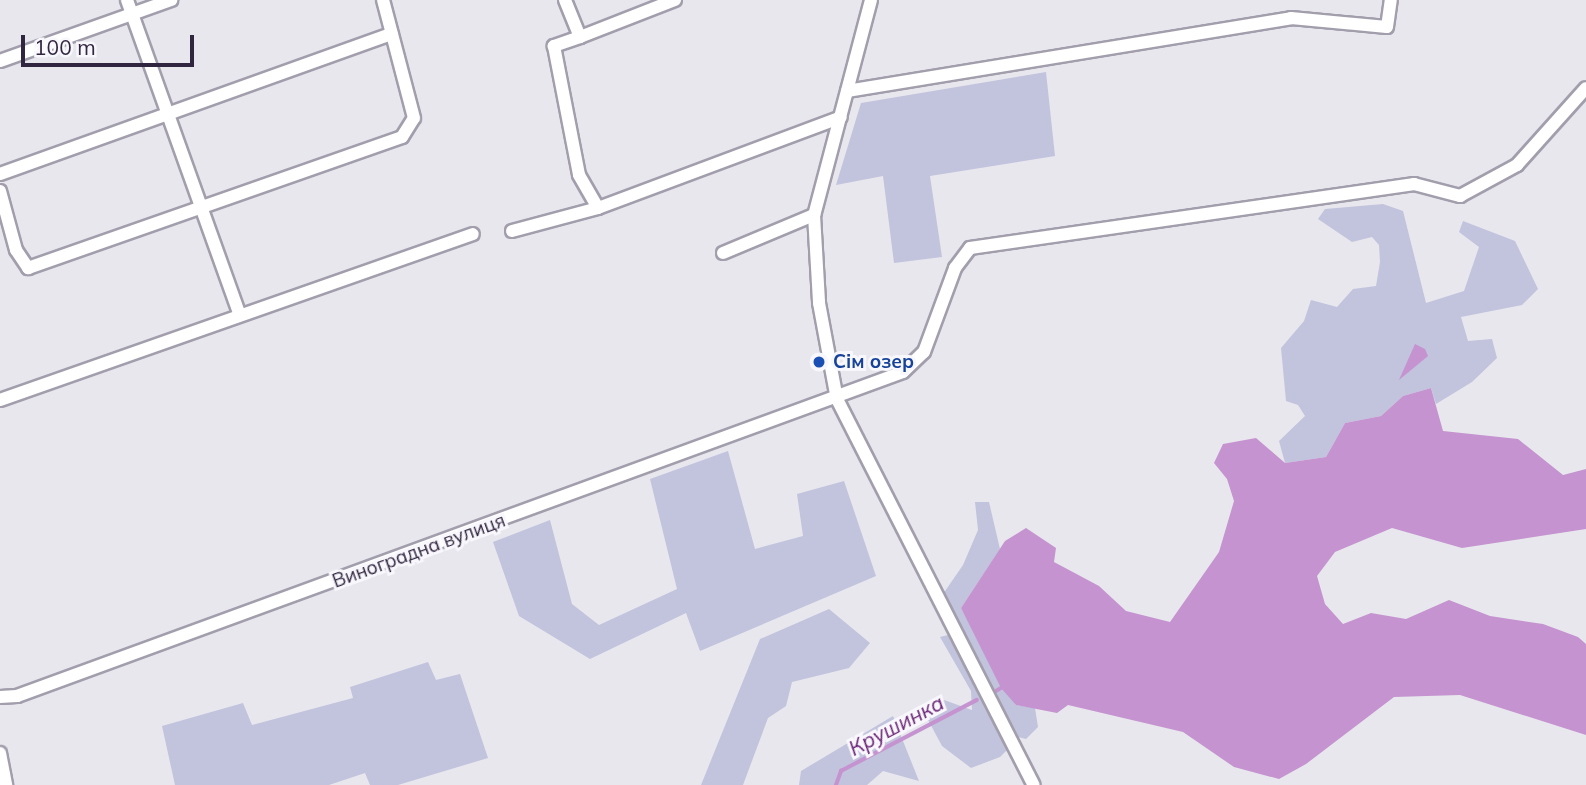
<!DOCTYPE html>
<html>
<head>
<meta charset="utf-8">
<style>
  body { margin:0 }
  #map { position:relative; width:1586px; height:785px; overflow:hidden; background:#e8e7ee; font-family:Mulish,sans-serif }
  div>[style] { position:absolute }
  .green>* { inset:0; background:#c2c3dd }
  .water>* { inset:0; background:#c593cf }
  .stream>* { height:3.5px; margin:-1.75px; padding:0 1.75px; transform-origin:1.75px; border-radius:1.75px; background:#c593cf }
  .roads { filter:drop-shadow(2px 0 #a29eac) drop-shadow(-2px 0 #a29eac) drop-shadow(0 2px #a29eac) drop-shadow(0 -2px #a29eac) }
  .minor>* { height:12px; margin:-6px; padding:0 6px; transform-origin:6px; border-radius:6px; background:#fff }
  .dots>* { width:19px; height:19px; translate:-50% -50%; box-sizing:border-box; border:4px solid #f8f7fb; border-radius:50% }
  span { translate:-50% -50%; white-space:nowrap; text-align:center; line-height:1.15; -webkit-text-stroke:6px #f8f7fb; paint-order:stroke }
  .transit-label { font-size:19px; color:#164399; font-weight:700 }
  .left { translate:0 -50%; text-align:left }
  .street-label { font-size:19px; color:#312640 }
  .water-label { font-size:21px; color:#6b2478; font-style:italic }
  .scale { position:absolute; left:21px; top:35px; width:173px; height:32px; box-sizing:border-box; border:4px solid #312640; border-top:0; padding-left:9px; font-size:21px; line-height:24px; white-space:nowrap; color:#312640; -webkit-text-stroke:5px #f8f7fb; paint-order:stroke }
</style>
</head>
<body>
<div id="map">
  <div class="green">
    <div style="clip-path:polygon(1046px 72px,1055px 156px,930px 176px,942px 257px,894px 263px,883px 176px,836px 185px,861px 103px)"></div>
    <div style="clip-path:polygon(1383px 204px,1403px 211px,1426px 303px,1464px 291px,1479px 247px,1459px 232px,1463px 221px,1515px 241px,1538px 289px,1522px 305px,1461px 317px,1468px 341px,1492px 339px,1497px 358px,1472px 382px,1436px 404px,1431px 388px,1403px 396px,1381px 416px,1345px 423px,1326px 457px,1285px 463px,1279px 441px,1305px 416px,1298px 405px,1286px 401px,1281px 348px,1304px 321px,1311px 300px,1337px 307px,1353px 289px,1376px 286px,1380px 262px,1379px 245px,1372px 237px,1352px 242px,1318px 219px,1325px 209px)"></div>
    <div style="clip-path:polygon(728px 451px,755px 549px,803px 536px,797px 494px,844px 481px,876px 576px,700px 651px,686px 613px,590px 659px,519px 616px,493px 542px,550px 520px,572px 604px,599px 625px,677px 589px,650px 479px)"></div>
    <div style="clip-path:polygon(975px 502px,989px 502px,1000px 549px,961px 608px,1016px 705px,1035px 708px,1038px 727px,1026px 739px,1018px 737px,1004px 717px,941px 597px,963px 565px,978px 530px)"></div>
    <div style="clip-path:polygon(829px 609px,870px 643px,849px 668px,792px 682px,786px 706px,768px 718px,743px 785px,701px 785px,760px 639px)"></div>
    <div style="clip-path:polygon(948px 635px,1010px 747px,1000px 757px,971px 768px,942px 746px,927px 718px,944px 700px,972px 710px,971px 691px,940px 637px)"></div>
    <div style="clip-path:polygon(428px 662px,436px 680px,460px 674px,488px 758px,398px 785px,370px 785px,365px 773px,329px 785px,175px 785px,162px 726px,243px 703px,252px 725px,353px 698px,350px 687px)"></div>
    <div style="clip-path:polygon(893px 716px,919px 781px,883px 771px,867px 785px,799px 785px,801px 771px)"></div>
  </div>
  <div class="water">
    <div style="clip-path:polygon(1415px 344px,1425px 349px,1428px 356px,1399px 380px)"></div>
    <div style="clip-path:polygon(1431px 388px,1443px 431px,1518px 439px,1563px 475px,1586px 469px,1586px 529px,1462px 548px,1392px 528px,1335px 552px,1317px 576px,1325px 604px,1343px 624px,1371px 613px,1406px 619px,1449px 600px,1490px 616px,1543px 624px,1578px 637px,1586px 644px,1586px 735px,1460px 695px,1394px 697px,1306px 764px,1279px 779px,1234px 767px,1183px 732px,1068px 705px,1057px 713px,1016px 705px,1001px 688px,961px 608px,1005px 541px,1026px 528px,1056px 548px,1054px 562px,1099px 586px,1126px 611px,1170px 622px,1219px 552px,1234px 501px,1227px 479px,1214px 463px,1223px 444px,1256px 438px,1285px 463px,1326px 457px,1345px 423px,1381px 416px,1403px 396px)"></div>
  </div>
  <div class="stream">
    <div style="left:996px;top:691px;width:6px;rotate:-31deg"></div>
    <div style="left:836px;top:785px;width:15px;rotate:-70deg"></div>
    <div style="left:841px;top:771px;width:153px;rotate:-27.6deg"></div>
  </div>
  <div class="roads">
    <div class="minor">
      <div style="left:127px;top:0;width:331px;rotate:70.3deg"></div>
      <div style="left:565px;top:0;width:40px;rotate:68deg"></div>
      <div style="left:580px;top:37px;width:102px;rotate:-21.3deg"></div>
      <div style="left:871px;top:0;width:222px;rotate:104.8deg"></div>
      <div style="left:814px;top:215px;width:88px;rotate:86.7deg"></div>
      <div style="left:819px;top:303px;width:98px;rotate:79.4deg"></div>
      <div style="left:837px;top:399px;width:433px;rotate:63deg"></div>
      <div style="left:580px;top:37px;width:28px;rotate:161deg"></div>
      <div style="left:554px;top:46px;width:131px;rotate:79deg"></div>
      <div style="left:579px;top:175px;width:38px;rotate:60deg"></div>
      <div style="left:0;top:61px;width:182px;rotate:-19.6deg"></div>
      <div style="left:847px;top:91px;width:450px;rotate:-9.3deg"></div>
      <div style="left:1291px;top:18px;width:96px;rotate:5.4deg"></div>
      <div style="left:1387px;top:27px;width:27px;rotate:-82deg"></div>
      <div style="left:0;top:174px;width:416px;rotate:-19.7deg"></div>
      <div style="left:0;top:191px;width:61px;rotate:74.8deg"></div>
      <div style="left:16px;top:250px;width:22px;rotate:56deg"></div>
      <div style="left:28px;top:268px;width:396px;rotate:-19.3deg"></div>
      <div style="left:402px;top:137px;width:22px;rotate:-58deg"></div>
      <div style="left:414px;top:118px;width:122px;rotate:-104.7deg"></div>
      <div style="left:512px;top:231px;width:89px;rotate:-15deg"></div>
      <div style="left:598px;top:208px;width:259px;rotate:-20.5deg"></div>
      <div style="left:723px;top:253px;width:99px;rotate:-22.7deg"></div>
      <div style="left:0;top:400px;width:501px;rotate:-19.34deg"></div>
      <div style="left:0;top:697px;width:17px;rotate:-3deg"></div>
      <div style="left:17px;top:696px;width:943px;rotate:-20.09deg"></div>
      <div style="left:903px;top:372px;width:29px;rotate:-44deg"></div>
      <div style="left:924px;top:352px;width:90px;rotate:-69.7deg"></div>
      <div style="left:955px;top:268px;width:25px;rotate:-53deg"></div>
      <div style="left:970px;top:248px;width:449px;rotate:-8.2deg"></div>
      <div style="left:1414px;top:184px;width:48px;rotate:14.6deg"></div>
      <div style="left:1460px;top:196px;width:65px;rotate:-28.5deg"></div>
      <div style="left:1517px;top:165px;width:103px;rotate:-48.1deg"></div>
      <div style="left:0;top:753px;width:33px;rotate:79deg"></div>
    </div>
  </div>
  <div class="dots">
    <div style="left:819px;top:362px;background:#1a4fb4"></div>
  </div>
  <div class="transit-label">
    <span class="left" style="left:833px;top:362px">Сім озер</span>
  </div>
  <div class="street-label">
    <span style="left:419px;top:551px;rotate:-20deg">Виноградна вулиця</span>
  </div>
  <div class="water-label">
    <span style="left:896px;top:725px;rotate:-28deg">Крушинка</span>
  </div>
  <div class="scale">100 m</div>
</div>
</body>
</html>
